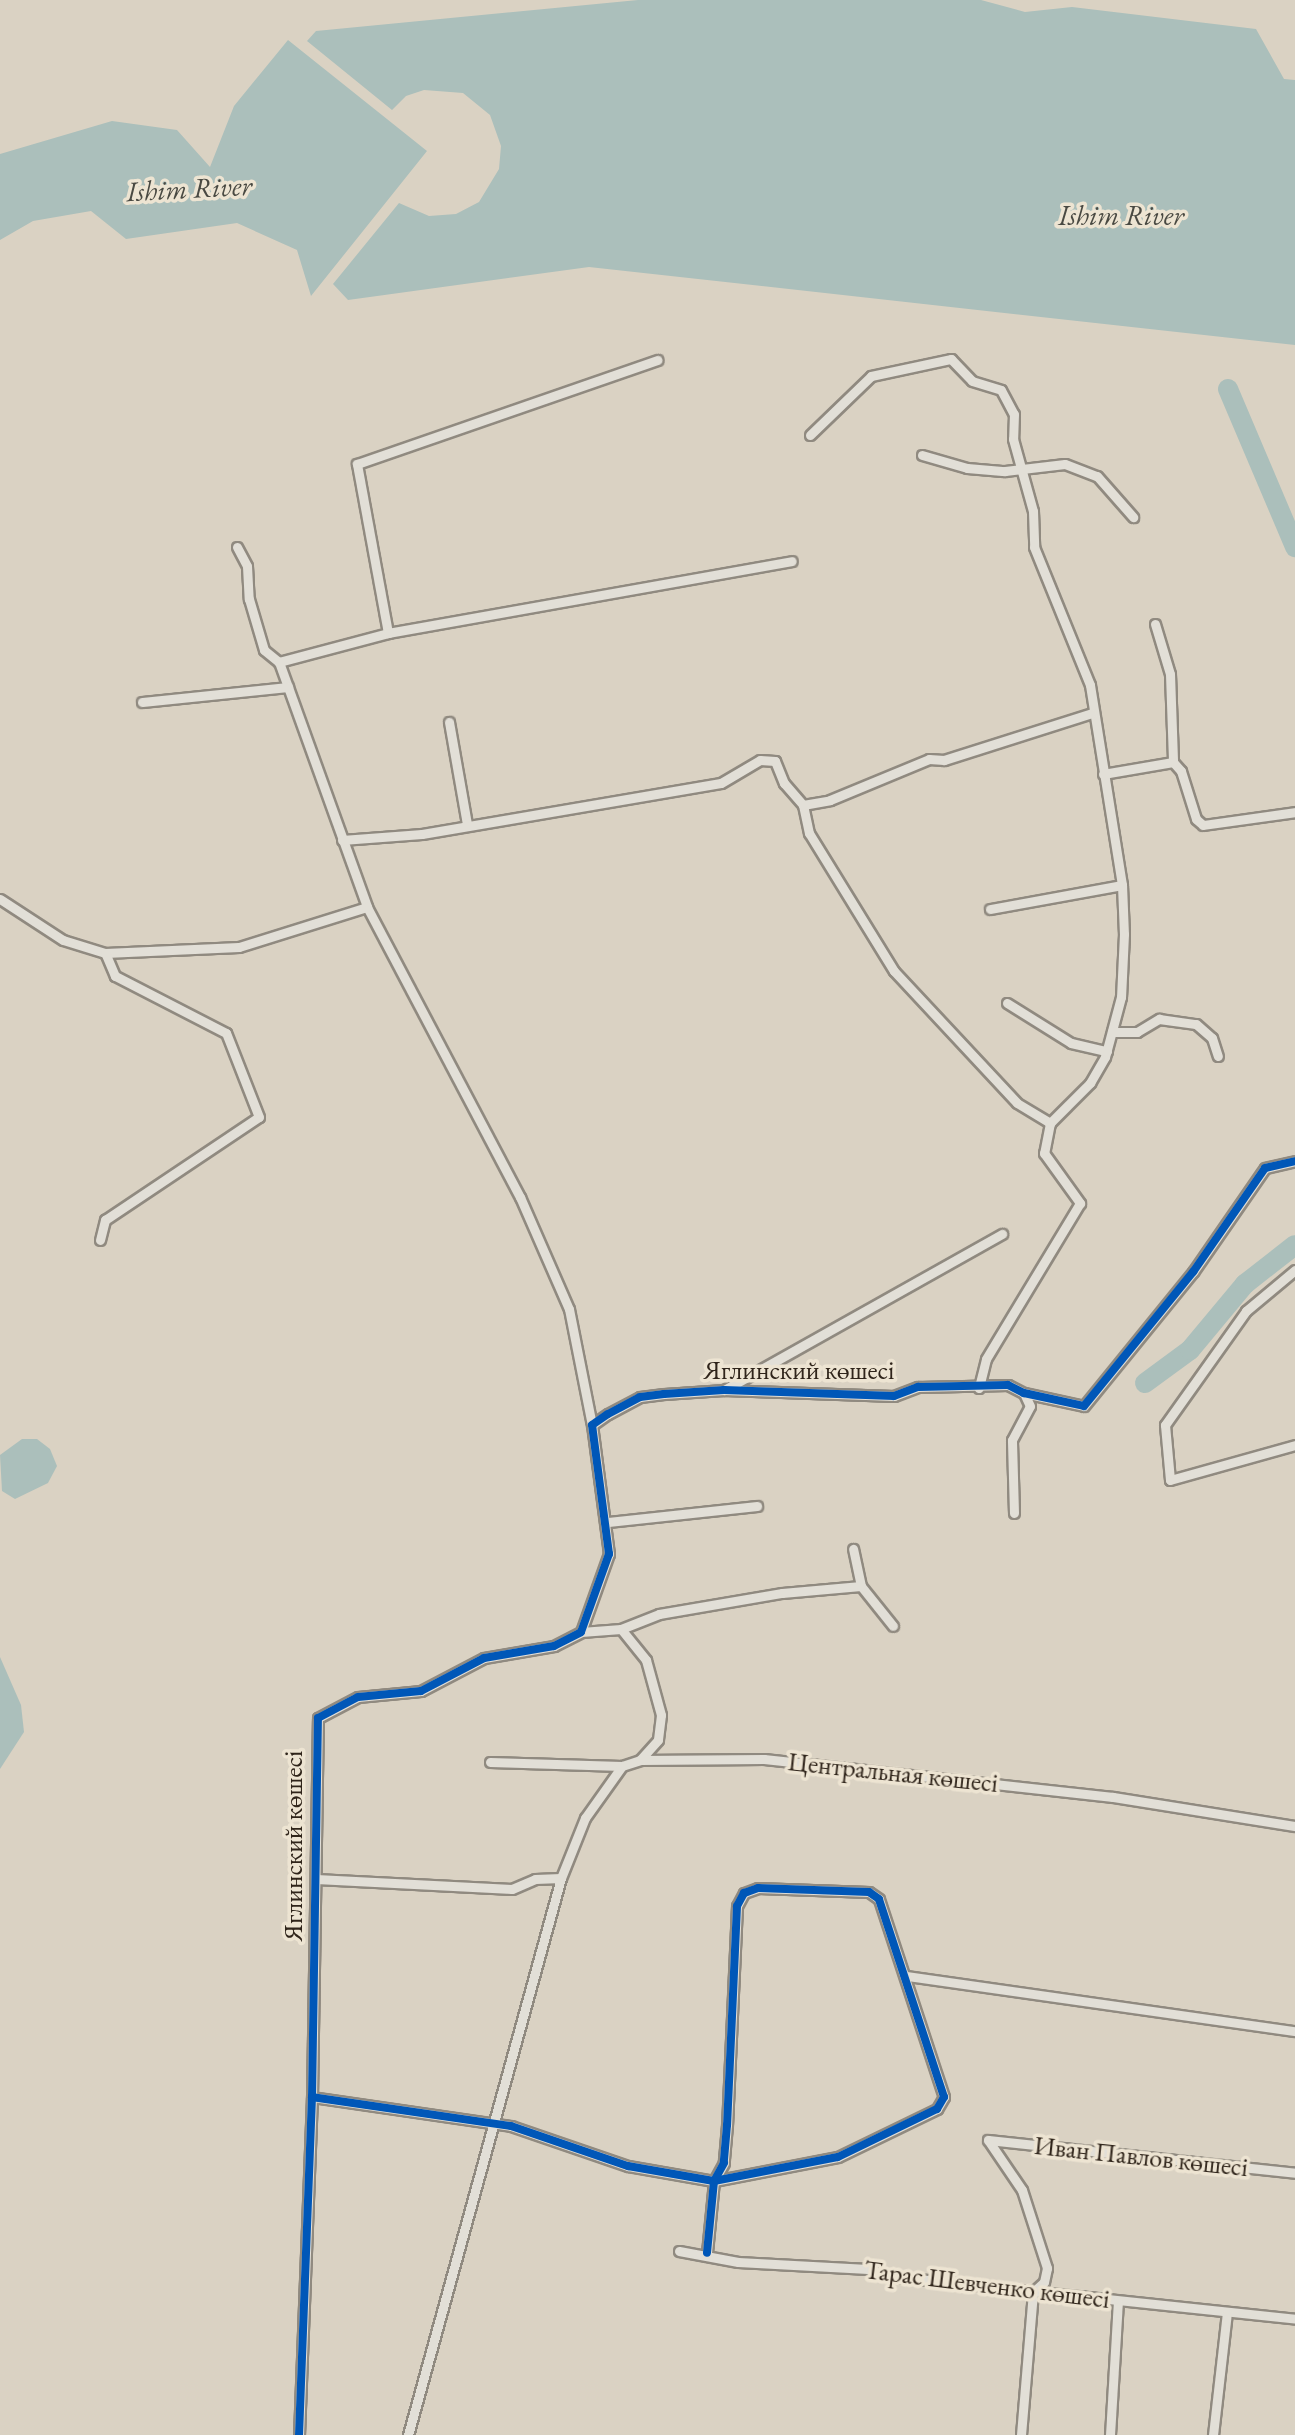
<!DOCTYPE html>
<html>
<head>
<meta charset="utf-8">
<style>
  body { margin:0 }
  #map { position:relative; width:1295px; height:2435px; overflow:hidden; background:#dad2c3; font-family:"EB Garamond",serif }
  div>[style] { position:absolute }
  .water>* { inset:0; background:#abbfbb }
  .river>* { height:20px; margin:-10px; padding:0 10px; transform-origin:10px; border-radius:10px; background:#abbfbb }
  .roads { filter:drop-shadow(2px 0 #908a80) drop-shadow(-2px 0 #908a80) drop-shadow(0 2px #908a80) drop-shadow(0 -2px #908a80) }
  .street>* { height:9px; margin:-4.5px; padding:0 4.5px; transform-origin:4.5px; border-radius:4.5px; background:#e2dfd7 }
  .cycleway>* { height:8px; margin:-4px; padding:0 4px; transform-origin:4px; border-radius:4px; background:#0057b8 }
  span { translate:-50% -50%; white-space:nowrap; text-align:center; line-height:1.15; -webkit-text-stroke:7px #ede4d2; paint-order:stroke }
  .street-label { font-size:26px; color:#2f241a }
  .water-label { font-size:28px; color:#494942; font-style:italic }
</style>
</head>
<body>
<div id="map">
  <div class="water">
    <div style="clip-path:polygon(638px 0,981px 0,1025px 12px,1072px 7px,1256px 29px,1284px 79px,1295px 80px,1295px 345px,589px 267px,348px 300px,333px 284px,399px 203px,429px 216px,456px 214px,479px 202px,499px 169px,501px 146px,490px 115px,463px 93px,424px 90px,406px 96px,392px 110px,307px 41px,316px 31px)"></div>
    <div style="clip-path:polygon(288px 40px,427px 151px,311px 296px,297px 250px,237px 223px,126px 239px,91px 211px,33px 221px,0 240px,0 154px,112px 121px,177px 130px,210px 167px,234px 106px)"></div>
    <div style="clip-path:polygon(22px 1439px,37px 1439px,50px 1449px,57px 1466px,48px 1483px,15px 1499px,2px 1491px,0 1455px)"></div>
    <div style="clip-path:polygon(0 1657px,21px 1705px,24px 1732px,0 1769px)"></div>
  </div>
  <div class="river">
    <div style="left:1228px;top:389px;width:172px;rotate:67deg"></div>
    <div style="left:1145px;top:1383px;width:56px;rotate:-36.3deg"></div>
    <div style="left:1190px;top:1350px;width:86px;rotate:-50.2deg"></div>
    <div style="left:1245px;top:1284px;width:63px;rotate:-38deg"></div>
  </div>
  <div class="roads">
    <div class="street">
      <div style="left:810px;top:435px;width:85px;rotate:-44deg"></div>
      <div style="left:871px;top:376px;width:82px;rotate:-12deg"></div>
      <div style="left:951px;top:359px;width:30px;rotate:46deg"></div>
      <div style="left:972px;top:381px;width:30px;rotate:17deg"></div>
      <div style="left:1001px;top:390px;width:27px;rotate:62deg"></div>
      <div style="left:1014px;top:414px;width:25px;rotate:92deg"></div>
      <div style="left:1013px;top:439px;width:75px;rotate:74.5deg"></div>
      <div style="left:1033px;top:511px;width:36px;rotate:88deg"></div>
      <div style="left:1034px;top:547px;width:149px;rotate:67.9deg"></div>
      <div style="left:1090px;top:685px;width:203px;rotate:80.9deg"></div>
      <div style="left:1122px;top:885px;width:49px;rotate:87.7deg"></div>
      <div style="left:1124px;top:934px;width:63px;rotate:92.7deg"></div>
      <div style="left:1121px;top:997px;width:62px;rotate:104.9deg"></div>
      <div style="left:1105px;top:1057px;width:30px;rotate:120deg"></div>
      <div style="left:1090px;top:1083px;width:57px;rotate:135deg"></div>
      <div style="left:922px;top:455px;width:47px;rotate:16.1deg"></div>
      <div style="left:967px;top:468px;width:38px;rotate:5deg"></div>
      <div style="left:1005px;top:471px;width:60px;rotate:-6.7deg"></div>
      <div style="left:1065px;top:464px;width:34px;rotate:21deg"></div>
      <div style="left:1097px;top:476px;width:55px;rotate:48.7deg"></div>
      <div style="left:237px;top:547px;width:21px;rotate:62deg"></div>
      <div style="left:247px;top:566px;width:33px;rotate:87deg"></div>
      <div style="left:249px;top:599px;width:53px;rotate:73.6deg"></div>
      <div style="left:264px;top:650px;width:19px;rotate:39deg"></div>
      <div style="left:279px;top:662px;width:260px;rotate:70.2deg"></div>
      <div style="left:367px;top:907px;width:328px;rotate:62.2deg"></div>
      <div style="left:520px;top:1197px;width:122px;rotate:66.4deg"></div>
      <div style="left:569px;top:1309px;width:118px;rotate:78.8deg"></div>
      <div style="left:1155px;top:624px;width:52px;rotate:73.3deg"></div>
      <div style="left:1170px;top:674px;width:88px;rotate:88deg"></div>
      <div style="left:1173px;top:762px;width:12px;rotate:48deg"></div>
      <div style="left:1181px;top:771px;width:50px;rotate:72.6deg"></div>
      <div style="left:1196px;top:819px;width:9px;rotate:41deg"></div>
      <div style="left:1203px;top:825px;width:93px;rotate:-8deg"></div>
      <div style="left:388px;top:633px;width:172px;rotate:-100.4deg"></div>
      <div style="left:357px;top:464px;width:318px;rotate:-19.1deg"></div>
      <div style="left:279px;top:662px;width:113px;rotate:-14.9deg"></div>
      <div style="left:388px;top:633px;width:410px;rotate:-10.1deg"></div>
      <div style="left:142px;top:702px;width:147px;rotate:-5.9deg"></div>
      <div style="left:449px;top:722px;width:104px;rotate:80deg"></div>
      <div style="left:1103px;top:774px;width:71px;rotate:-9.7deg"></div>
      <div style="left:803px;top:805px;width:29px;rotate:78deg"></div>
      <div style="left:809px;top:833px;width:162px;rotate:58.4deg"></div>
      <div style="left:894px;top:971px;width:180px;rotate:47deg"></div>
      <div style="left:1017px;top:1103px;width:39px;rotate:31deg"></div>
      <div style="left:1050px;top:1123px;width:31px;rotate:101deg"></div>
      <div style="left:1044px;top:1153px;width:62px;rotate:54.2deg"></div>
      <div style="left:1080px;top:1203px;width:182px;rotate:121.1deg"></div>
      <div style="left:986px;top:1359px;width:30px;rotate:104deg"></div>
      <div style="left:342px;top:840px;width:80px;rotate:-4.3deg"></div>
      <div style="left:422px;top:834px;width:303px;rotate:-9.7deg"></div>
      <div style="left:721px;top:783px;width:45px;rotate:-30.5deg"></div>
      <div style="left:760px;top:760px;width:15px;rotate:4deg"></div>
      <div style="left:775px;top:761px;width:24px;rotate:68deg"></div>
      <div style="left:784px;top:783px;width:29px;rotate:49deg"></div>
      <div style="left:803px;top:805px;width:27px;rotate:-10deg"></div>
      <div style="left:830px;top:800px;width:107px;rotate:-22.5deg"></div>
      <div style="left:929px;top:759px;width:15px;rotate:4deg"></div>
      <div style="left:944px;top:760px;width:155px;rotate:-17.6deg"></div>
      <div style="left:0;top:899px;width:75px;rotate:33.1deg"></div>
      <div style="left:63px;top:940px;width:44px;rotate:17.2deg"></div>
      <div style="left:105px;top:953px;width:134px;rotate:-2.6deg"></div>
      <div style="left:239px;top:947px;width:134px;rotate:-17.4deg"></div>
      <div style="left:990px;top:909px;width:134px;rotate:-10.3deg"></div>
      <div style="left:1007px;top:1003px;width:75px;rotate:32deg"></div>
      <div style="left:1071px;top:1043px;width:37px;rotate:13deg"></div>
      <div style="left:1112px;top:1032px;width:25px"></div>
      <div style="left:1137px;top:1032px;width:26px;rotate:-31deg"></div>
      <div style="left:1159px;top:1019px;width:37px;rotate:8deg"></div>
      <div style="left:1196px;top:1024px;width:21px;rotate:41deg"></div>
      <div style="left:1212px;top:1038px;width:19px;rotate:72deg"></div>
      <div style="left:100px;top:1240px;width:21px;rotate:-76deg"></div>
      <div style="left:105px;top:1220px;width:185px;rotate:-33.8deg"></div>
      <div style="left:259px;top:1117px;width:90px;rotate:-111.4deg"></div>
      <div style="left:226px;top:1033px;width:125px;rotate:-152.8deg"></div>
      <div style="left:115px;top:976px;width:25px;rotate:-113deg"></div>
      <div style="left:1295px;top:1270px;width:64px;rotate:140.1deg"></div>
      <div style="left:1246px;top:1311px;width:140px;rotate:125.4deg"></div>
      <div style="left:1165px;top:1425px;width:55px;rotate:84.8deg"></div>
      <div style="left:1170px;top:1480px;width:130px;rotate:-15.6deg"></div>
      <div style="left:724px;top:1390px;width:319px;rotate:-29.3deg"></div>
      <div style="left:1014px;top:1513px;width:73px;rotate:-91.6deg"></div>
      <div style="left:1012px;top:1440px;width:38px;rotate:-62deg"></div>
      <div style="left:1030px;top:1406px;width:14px;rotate:-115deg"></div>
      <div style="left:608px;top:1522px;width:150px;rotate:-6.1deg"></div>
      <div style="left:861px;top:1586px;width:51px;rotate:51.3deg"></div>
      <div style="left:621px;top:1629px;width:40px;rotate:51deg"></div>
      <div style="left:646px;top:1660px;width:57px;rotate:74.7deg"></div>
      <div style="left:661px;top:1715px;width:25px;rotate:97deg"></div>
      <div style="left:658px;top:1740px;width:27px;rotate:132deg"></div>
      <div style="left:581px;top:1632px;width:40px;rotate:-4.3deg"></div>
      <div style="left:621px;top:1629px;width:41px;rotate:-21.5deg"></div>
      <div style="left:659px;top:1614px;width:125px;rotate:-9.7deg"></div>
      <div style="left:782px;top:1593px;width:79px;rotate:-5.1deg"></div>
      <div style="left:861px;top:1586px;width:38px;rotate:-102deg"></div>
      <div style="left:490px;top:1762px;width:132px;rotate:1.7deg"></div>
      <div style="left:622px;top:1766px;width:19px;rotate:-18deg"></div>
      <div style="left:640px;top:1760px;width:124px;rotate:-0.5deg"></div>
      <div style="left:764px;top:1759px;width:351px;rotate:6.2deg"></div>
      <div style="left:1113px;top:1797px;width:184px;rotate:9.1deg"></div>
      <div style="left:316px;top:1879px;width:196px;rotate:2.9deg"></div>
      <div style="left:512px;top:1889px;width:25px;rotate:-23deg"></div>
      <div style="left:535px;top:1879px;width:26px;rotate:-2deg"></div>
      <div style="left:907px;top:1976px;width:392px;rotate:8.1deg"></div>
      <div style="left:312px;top:2097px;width:201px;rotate:8.3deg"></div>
      <div style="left:511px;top:2126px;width:124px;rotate:18.9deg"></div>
      <div style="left:628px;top:2166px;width:87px;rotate:9.9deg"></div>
      <div style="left:714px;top:2181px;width:126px;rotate:-11deg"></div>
      <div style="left:838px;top:2157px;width:110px;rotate:-25.9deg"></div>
      <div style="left:937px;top:2109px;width:14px;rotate:-60deg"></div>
      <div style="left:944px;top:2097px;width:208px;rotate:-108.2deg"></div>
      <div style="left:879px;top:1899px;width:12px;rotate:-145deg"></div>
      <div style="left:869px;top:1892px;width:111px;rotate:-177.9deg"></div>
      <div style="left:758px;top:1888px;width:15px;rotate:160deg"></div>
      <div style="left:744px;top:1893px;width:15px;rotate:118deg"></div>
      <div style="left:737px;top:1906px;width:219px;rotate:92.6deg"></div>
      <div style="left:727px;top:2125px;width:38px;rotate:95deg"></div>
      <div style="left:724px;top:2163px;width:21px;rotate:119deg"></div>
      <div style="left:714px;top:2181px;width:72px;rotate:95.6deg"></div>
      <div style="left:988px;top:2140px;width:60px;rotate:55.8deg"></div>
      <div style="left:1022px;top:2190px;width:82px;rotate:72.2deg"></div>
      <div style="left:1047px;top:2268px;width:14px;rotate:102deg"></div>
      <div style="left:1044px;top:2282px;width:15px;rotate:138deg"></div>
      <div style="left:1033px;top:2292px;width:144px;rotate:94.8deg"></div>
      <div style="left:988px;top:2140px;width:309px;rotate:6.1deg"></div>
      <div style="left:679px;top:2251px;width:60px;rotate:10.6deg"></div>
      <div style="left:738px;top:2262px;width:130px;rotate:3.1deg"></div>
      <div style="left:868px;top:2269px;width:22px;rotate:18deg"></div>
      <div style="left:889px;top:2276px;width:408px;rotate:6deg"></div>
      <div style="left:299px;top:2435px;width:338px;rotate:-87.8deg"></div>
      <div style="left:312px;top:2097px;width:379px;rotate:-89.1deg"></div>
      <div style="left:318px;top:1718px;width:45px;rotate:-27.7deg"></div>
      <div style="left:358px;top:1697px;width:63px;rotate:-5.4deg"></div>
      <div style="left:421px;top:1691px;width:71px;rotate:-27.6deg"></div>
      <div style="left:484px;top:1658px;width:71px;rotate:-9.7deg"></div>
      <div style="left:554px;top:1646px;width:30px;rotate:-27deg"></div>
      <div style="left:581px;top:1632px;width:83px;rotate:-70.3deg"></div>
      <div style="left:609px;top:1554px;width:130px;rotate:-97.5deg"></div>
      <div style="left:592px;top:1425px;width:19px;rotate:-35deg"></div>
      <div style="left:608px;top:1414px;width:36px;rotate:-28deg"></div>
      <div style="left:640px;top:1397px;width:24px;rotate:-7deg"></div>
      <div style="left:664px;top:1394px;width:60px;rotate:-3.8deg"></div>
      <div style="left:724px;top:1390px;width:170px;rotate:2deg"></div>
      <div style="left:894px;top:1396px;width:26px;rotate:-21deg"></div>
      <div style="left:918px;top:1387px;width:90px;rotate:-1.3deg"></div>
      <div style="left:1008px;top:1385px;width:18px;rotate:27deg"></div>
      <div style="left:1024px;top:1393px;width:61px;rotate:12.2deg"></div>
      <div style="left:1084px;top:1406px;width:173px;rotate:-50.9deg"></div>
      <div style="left:1193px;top:1272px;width:126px;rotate:-55.3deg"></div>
      <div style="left:1265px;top:1168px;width:31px;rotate:-13deg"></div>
      <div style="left:408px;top:2435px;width:578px;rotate:-74.64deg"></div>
      <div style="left:561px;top:1878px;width:65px;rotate:-68.2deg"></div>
      <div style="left:585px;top:1818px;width:64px;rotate:-54.6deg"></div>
      <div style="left:1110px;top:2435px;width:134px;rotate:-86.6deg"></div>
      <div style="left:1213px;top:2435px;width:123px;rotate:-83.5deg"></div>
    </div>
  </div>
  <div class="cycleway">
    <div style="left:312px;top:2097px;width:201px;rotate:8.3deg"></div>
    <div style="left:511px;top:2126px;width:124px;rotate:18.9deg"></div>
    <div style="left:628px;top:2166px;width:87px;rotate:9.9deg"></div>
    <div style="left:714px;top:2181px;width:126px;rotate:-11deg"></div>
    <div style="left:838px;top:2157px;width:110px;rotate:-25.9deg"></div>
    <div style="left:937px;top:2109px;width:14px;rotate:-60deg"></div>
    <div style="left:944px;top:2097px;width:208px;rotate:-108.2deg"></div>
    <div style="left:879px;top:1899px;width:12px;rotate:-145deg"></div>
    <div style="left:869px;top:1892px;width:111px;rotate:-177.9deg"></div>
    <div style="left:758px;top:1888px;width:15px;rotate:160deg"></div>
    <div style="left:744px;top:1893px;width:15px;rotate:118deg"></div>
    <div style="left:737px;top:1906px;width:219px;rotate:92.6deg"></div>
    <div style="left:727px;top:2125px;width:38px;rotate:95deg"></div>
    <div style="left:724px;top:2163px;width:21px;rotate:119deg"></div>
    <div style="left:714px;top:2181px;width:72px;rotate:95.6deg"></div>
    <div style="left:299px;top:2435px;width:338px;rotate:-87.8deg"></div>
    <div style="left:312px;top:2097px;width:379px;rotate:-89.1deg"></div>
    <div style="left:318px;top:1718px;width:45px;rotate:-27.7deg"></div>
    <div style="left:358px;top:1697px;width:63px;rotate:-5.4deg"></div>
    <div style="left:421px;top:1691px;width:71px;rotate:-27.6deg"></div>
    <div style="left:484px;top:1658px;width:71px;rotate:-9.7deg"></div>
    <div style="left:554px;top:1646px;width:30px;rotate:-27deg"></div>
    <div style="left:581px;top:1632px;width:83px;rotate:-70.3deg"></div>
    <div style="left:609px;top:1554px;width:130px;rotate:-97.5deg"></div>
    <div style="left:592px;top:1425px;width:19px;rotate:-35deg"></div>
    <div style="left:608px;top:1414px;width:36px;rotate:-28deg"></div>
    <div style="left:640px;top:1397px;width:24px;rotate:-7deg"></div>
    <div style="left:664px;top:1394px;width:60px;rotate:-3.8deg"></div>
    <div style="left:724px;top:1390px;width:170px;rotate:2deg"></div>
    <div style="left:894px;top:1396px;width:26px;rotate:-21deg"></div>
    <div style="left:918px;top:1387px;width:90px;rotate:-1.3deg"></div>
    <div style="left:1008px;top:1385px;width:18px;rotate:27deg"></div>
    <div style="left:1024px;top:1393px;width:61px;rotate:12.2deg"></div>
    <div style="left:1084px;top:1406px;width:173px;rotate:-50.9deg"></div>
    <div style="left:1193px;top:1272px;width:126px;rotate:-55.3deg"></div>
    <div style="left:1265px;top:1168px;width:31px;rotate:-13deg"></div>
  </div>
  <div class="street-label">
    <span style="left:799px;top:1371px">Яглинский көшесі</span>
    <span style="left:893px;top:1773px;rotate:6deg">Центральная көшесі</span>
    <span style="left:294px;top:1846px;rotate:-90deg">Яглинский көшесі</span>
    <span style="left:1141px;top:2157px;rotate:6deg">Иван Павлов көшесі</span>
    <span style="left:987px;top:2285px;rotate:7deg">Тарас Шевченко көшесі</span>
  </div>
  <div class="water-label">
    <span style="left:189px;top:188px;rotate:-3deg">Ishim River</span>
    <span style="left:1121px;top:215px">Ishim River</span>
  </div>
</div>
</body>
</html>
